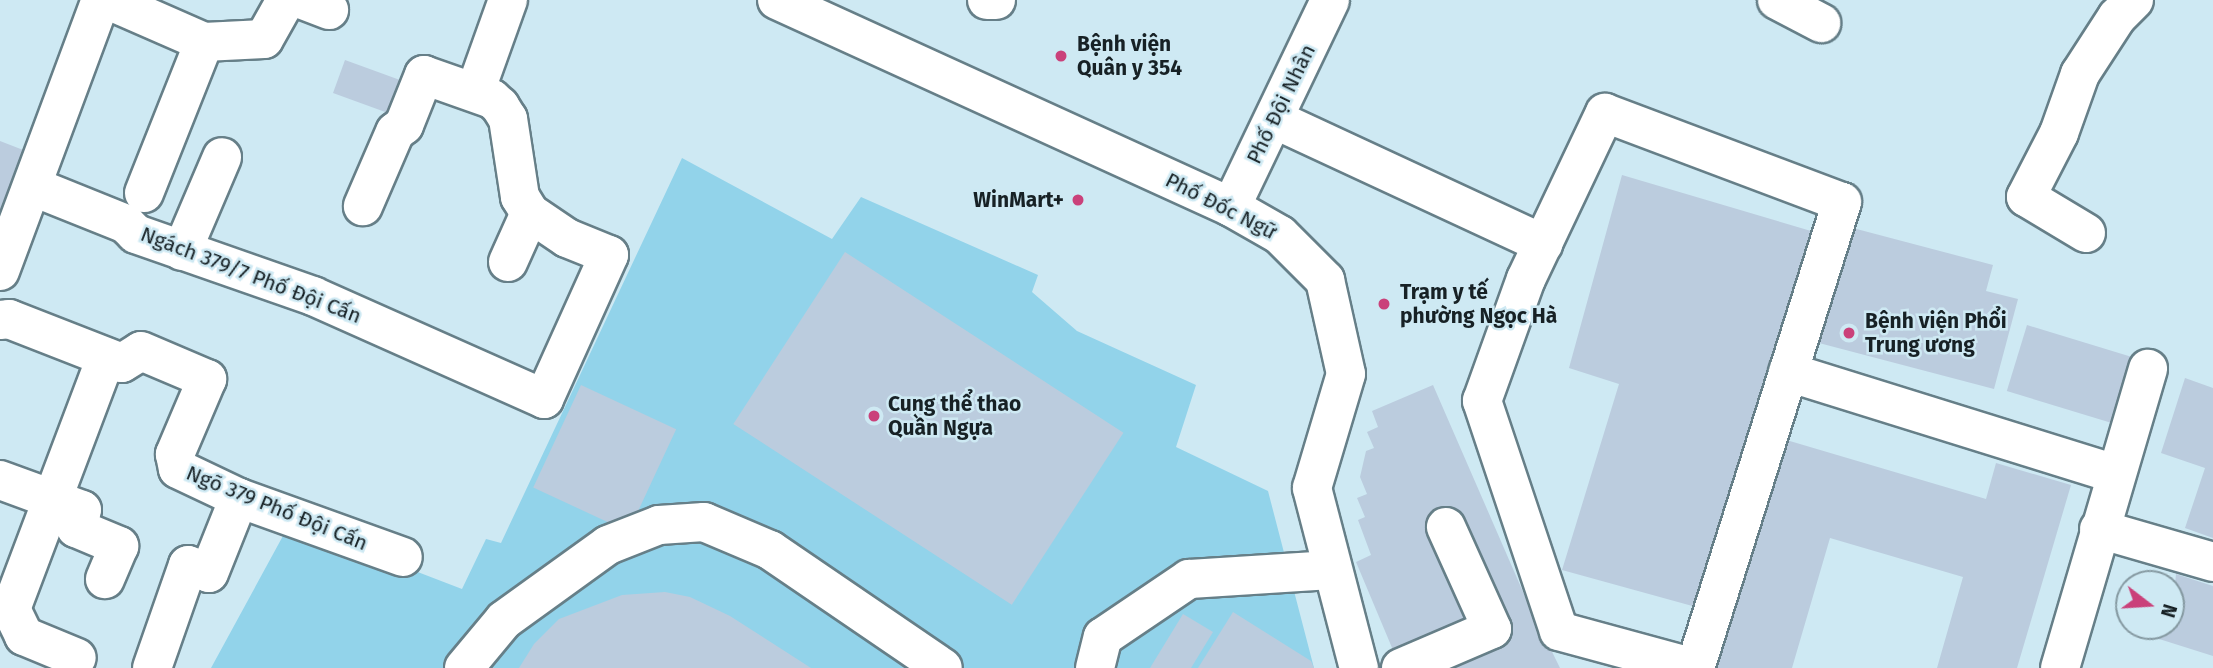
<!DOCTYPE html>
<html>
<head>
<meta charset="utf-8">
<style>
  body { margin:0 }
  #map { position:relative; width:2213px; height:668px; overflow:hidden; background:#cee9f3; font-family:"Fira Sans",sans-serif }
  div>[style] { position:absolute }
  .green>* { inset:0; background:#92d3ea }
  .building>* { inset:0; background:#bbccde; transform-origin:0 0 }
  .roads { filter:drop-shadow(2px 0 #667f88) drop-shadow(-2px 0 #667f88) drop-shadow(0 2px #667f88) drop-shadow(0 -2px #667f88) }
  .minor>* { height:38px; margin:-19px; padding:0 19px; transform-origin:19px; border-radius:19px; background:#fff }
  .dots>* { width:19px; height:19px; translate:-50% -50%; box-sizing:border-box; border:4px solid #cee9f3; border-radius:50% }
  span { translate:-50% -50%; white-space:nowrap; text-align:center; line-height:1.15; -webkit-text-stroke:5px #cee9f3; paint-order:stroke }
  .poi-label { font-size:21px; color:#172125; font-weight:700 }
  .left { translate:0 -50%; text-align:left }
  .right { translate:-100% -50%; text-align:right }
  .street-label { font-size:21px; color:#172125 }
  .north { position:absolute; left:2115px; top:570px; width:70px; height:70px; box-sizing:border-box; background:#cee9f3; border:2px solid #8599a1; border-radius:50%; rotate:107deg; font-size:19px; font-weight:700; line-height:28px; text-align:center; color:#172125 }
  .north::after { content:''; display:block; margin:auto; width:24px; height:32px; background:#ca417a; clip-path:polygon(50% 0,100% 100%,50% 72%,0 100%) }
</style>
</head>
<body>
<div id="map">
  <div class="green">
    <div style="clip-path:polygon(682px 158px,832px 239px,861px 197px,1038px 275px,1032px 292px,1077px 331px,1196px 385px,1176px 447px,1268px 491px,1314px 668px,211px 668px,290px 523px,462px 589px,486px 539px,501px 543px)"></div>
  </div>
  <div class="building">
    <div style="left:345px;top:60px;width:68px;height:35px;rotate:20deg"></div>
    <div style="clip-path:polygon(0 141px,31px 153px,0 253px)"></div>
    <div style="clip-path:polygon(1622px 175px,1811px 231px,1696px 607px,1562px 570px,1619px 384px,1569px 368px)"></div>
    <div style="clip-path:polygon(1849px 227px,1993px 265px,1986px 291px,2018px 299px,1994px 389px,1819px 343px)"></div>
    <div style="left:845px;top:252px;width:332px;height:205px;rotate:33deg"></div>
    <div style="left:2027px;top:325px;width:114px;height:69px;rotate:17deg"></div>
    <div style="clip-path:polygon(2185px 378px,2213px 388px,2213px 538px,2185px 528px,2205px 468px,2161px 453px)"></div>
    <div style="left:581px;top:385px;width:105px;height:113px;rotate:25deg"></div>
    <div style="clip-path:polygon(1433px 385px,1527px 601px,1560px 668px,1413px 668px,1484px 625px,1398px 662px,1356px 562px,1371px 555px,1358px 520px,1365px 517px,1357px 498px,1367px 494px,1360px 477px,1366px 451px,1374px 448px,1367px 432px,1378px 427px,1372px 411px)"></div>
    <div style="clip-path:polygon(1783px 439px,1986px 499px,1996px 463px,2071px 485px,2017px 668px,1937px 668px,1963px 577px,1830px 538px,1792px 668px,1716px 668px)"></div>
    <div style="clip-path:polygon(2176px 574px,2213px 586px,2213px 656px,2156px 638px,2159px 626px,2171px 626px)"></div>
    <div style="clip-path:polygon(665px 592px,690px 597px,730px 616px,811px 668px,519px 668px,534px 644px,559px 619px,622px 595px)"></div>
    <div style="clip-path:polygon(1233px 612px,1311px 661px,1314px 668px,1198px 668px)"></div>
    <div style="clip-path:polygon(1183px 614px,1213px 632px,1191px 668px,1150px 668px)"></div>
  </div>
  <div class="roads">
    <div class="minor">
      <div style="left:108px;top:0;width:105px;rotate:23.6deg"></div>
      <div style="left:204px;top:42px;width:60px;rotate:-2.9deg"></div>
      <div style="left:264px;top:39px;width:45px;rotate:-60.6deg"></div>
      <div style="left:303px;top:0;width:28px;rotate:21deg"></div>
      <div style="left:777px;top:0;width:499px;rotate:24.5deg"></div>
      <div style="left:1231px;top:207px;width:56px;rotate:29.7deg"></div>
      <div style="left:1280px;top:235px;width:64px;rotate:45deg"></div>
      <div style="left:1325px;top:280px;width:96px;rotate:77.4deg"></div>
      <div style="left:1346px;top:374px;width:119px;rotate:106.6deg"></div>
      <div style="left:1312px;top:488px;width:186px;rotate:75.4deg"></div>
      <div style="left:987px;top:0;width:9px"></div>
      <div style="left:1777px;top:0;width:50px;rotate:27.6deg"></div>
      <div style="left:475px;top:92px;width:98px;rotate:-70.3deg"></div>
      <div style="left:1605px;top:113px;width:253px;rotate:20.6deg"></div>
      <div style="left:1842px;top:202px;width:489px;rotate:107.5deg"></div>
      <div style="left:1695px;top:668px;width:141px;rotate:-164.8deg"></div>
      <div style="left:1559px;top:631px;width:243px;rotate:-108.5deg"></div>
      <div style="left:1482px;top:401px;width:130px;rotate:-70.2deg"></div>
      <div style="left:1526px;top:279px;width:184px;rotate:-64.6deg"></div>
      <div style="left:1274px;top:119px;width:297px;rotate:24.9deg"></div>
      <div style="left:34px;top:187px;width:99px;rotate:21.9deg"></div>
      <div style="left:126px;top:224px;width:14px;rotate:45deg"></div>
      <div style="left:136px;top:234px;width:188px;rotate:19.3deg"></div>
      <div style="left:313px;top:296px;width:253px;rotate:24deg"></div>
      <div style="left:544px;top:399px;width:158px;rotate:-65.7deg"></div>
      <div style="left:609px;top:255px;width:45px;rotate:-158deg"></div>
      <div style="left:567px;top:238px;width:45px;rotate:-146deg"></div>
      <div style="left:530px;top:213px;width:19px;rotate:-122deg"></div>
      <div style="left:520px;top:197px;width:79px;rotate:-98.7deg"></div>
      <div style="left:508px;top:119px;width:15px;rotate:-122deg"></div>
      <div style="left:500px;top:106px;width:11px;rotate:-139deg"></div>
      <div style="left:492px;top:99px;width:72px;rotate:-160.6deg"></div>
      <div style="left:424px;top:75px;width:54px;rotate:111.8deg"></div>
      <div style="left:404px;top:125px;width:11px;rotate:142deg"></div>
      <div style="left:395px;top:132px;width:81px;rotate:113.4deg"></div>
      <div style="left:144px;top:193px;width:162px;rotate:-68.3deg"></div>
      <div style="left:1231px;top:207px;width:229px;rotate:-64.4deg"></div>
      <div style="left:2086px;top:233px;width:70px;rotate:-149deg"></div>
      <div style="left:2026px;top:197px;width:72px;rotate:-62.7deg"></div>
      <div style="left:2059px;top:133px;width:63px;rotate:-70.4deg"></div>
      <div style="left:2080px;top:74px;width:68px;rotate:-57deg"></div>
      <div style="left:2117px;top:17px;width:24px;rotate:-45deg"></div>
      <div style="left:182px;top:251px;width:102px;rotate:-66.9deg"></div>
      <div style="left:508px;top:262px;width:54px;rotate:-65.8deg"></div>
      <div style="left:0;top:271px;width:289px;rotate:-69.6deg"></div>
      <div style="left:0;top:320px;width:9px;rotate:-6deg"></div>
      <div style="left:9px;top:319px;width:121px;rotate:21.3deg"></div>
      <div style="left:122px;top:363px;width:22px;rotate:-32deg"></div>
      <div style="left:141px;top:351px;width:72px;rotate:23deg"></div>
      <div style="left:207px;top:379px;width:82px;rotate:113.1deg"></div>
      <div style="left:175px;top:454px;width:15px;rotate:79deg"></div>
      <div style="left:178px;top:469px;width:68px;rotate:25.4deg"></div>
      <div style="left:239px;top:498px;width:174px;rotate:19.8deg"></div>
      <div style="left:1788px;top:372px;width:343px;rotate:17.3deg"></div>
      <div style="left:0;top:480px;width:87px;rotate:20.1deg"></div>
      <div style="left:82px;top:510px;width:19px;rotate:108deg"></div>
      <div style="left:76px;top:528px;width:47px;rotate:22.7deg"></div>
      <div style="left:119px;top:546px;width:36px;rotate:113deg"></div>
      <div style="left:2099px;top:529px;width:119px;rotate:16.1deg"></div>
      <div style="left:0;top:609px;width:11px"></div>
      <div style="left:11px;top:609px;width:269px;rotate:-69.3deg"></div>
      <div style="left:11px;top:609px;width:30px;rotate:64deg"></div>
      <div style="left:24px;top:636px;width:57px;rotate:22.5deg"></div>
      <div style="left:152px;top:668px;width:109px;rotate:-70.7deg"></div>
      <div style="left:188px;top:565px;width:22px;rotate:21deg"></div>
      <div style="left:209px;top:573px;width:81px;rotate:-68.2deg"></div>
      <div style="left:464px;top:668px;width:62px;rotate:-50.2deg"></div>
      <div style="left:504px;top:620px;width:128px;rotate:-35.8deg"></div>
      <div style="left:608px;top:545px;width:55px;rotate:-21.4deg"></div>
      <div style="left:659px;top:525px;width:45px;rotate:-3.8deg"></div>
      <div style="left:704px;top:522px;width:72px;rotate:23deg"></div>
      <div style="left:770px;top:550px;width:209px;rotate:34.3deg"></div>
      <div style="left:1095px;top:668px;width:32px;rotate:-76deg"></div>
      <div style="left:1103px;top:637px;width:104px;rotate:-34deg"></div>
      <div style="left:1189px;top:579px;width:143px;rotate:-3.6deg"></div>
      <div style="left:1401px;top:668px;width:99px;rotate:-23.2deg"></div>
      <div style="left:1492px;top:629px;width:112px;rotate:-114.3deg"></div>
      <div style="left:2060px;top:668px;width:312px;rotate:-73.6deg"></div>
    </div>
  </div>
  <div class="dots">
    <div style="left:1061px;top:56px;background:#ca417a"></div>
    <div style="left:1078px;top:200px;background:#ca417a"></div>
    <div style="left:1384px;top:304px;background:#ca417a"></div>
    <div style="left:1849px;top:333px;background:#ca417a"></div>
    <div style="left:874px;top:416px;background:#ca417a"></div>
  </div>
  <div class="poi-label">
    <span class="left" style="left:1077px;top:56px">Bệnh viện<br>Quân y 354</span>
    <span class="right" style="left:1064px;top:200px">WinMart+</span>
    <span class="left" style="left:1400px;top:304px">Trạm y tế<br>phường Ngọc Hà</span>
    <span class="left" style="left:1865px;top:333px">Bệnh viện Phổi<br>Trung ương</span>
    <span class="left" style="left:888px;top:416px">Cung thể thao<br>Quần Ngựa</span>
  </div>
  <div class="street-label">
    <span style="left:1281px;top:104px;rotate:-64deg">Phố Đội Nhân</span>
    <span style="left:1221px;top:206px;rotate:27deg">Phố Đốc Ngữ</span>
    <span style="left:251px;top:275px;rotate:21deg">Ngách 379/7 Phố Đội Cấn</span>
    <span style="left:277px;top:508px;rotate:22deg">Ngõ 379 Phố Đội Cấn</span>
  </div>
  <div class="north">N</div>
</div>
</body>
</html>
